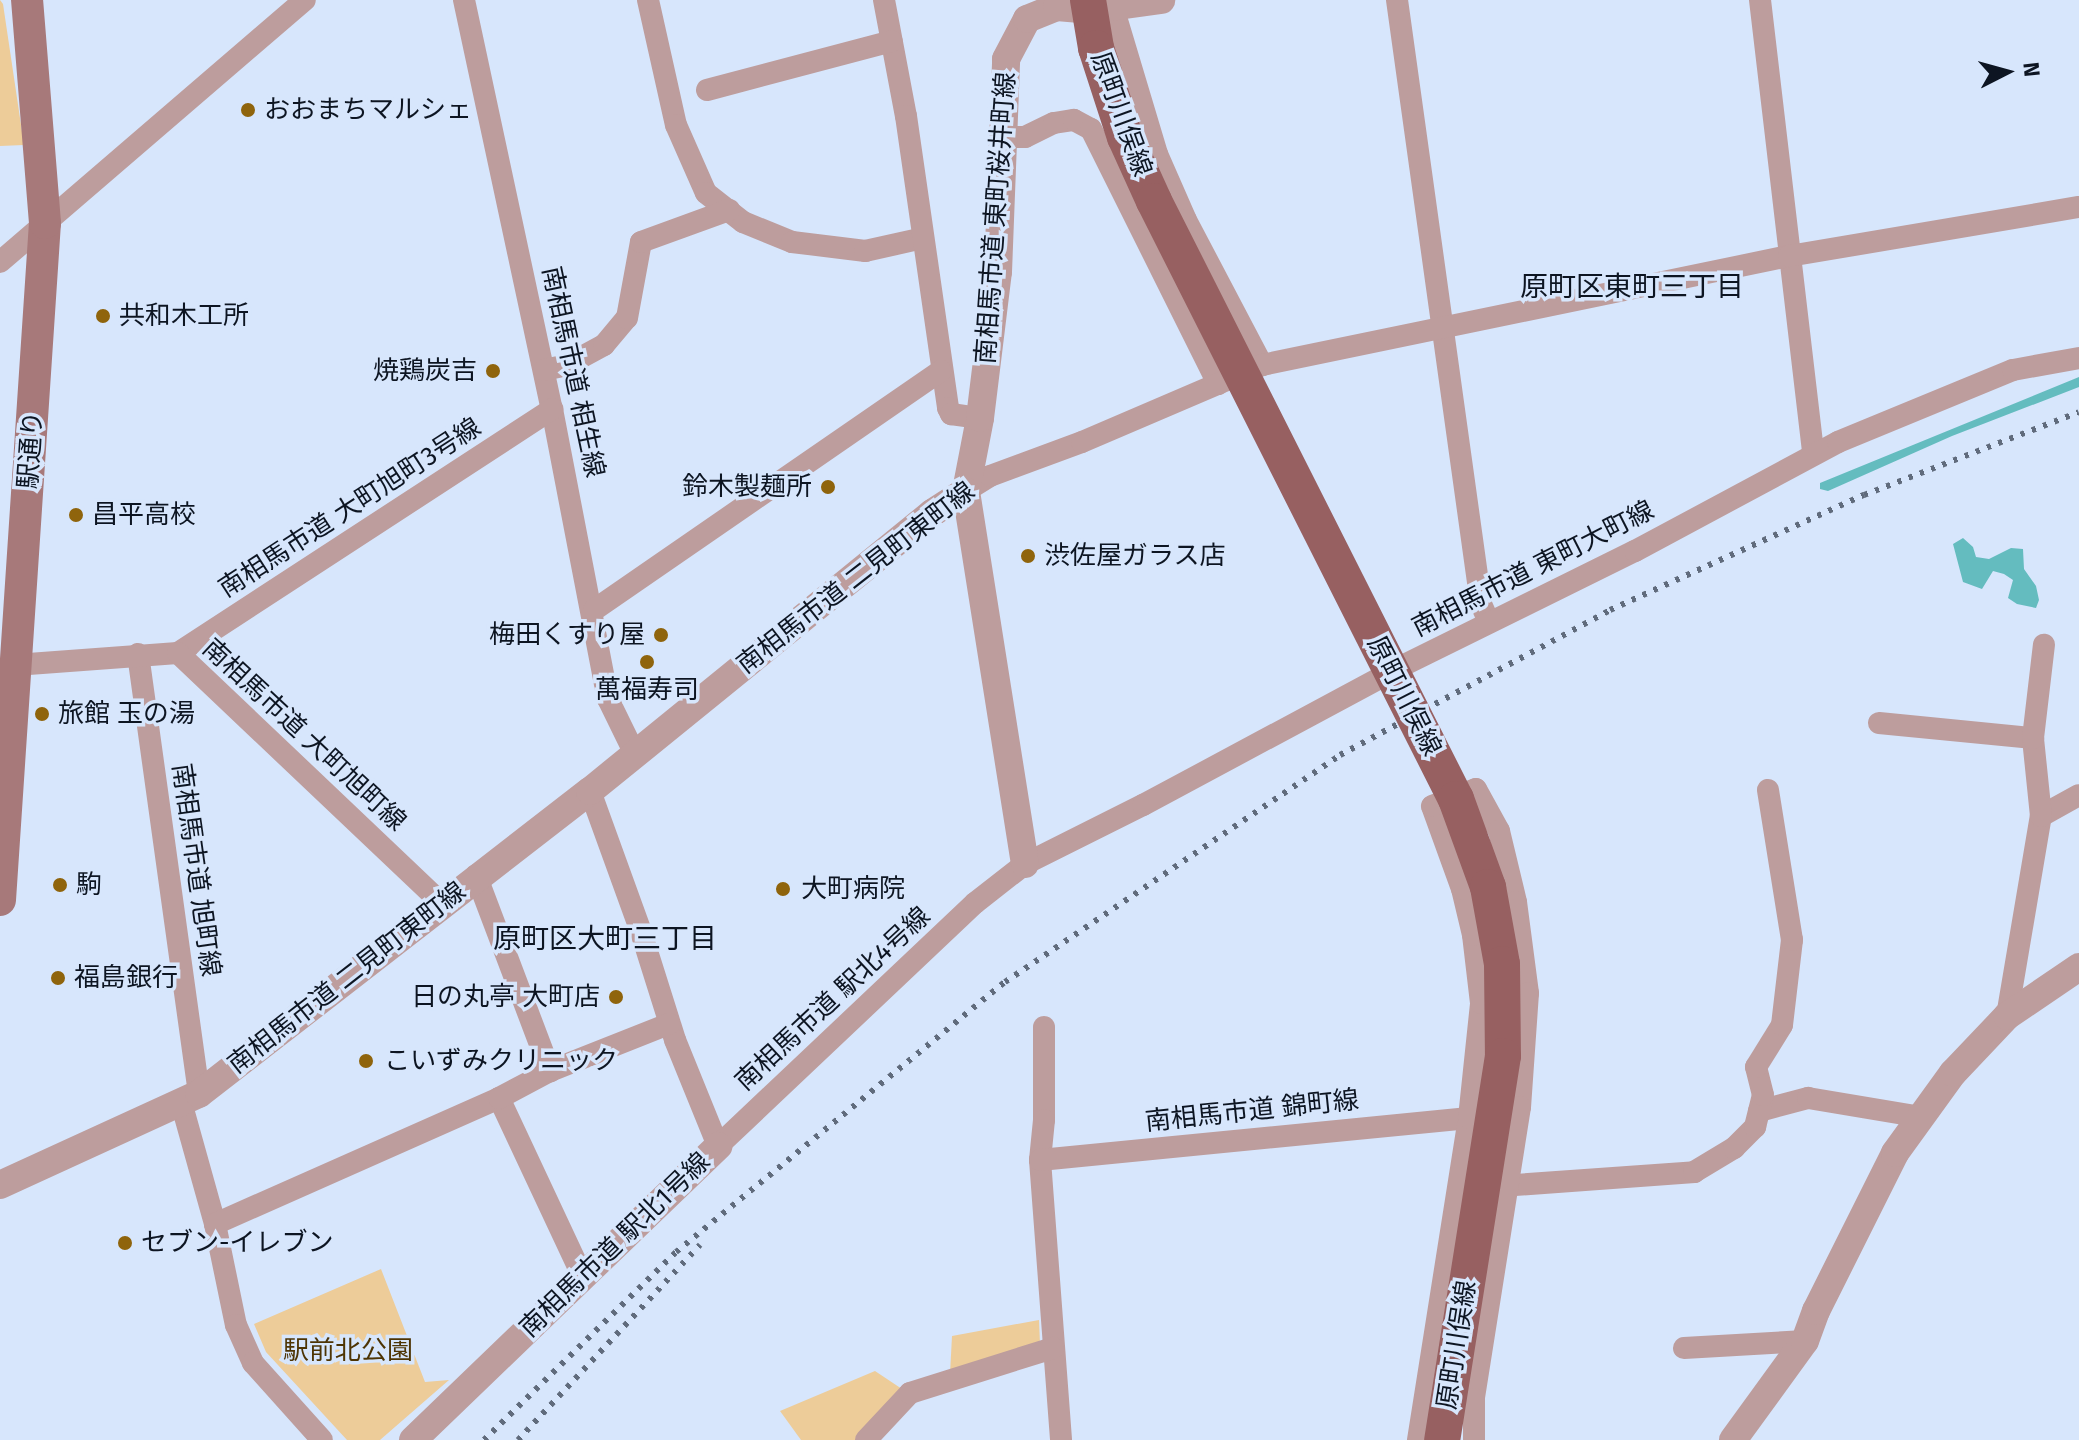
<!DOCTYPE html>
<html>
<head>
<meta charset="utf-8">
<style>
  body { margin:0 }
  #map { position:relative; width:2079px; height:1440px; overflow:hidden; background:#d7e6fc; font-family:"Fira Sans","Noto Sans JP",sans-serif }
  div>[style] { position:absolute }
  .green>* { inset:0; background:#edcc99 }
  .water>* { inset:0; background:#64bcbf }
  .minor>* { height:22px; margin:-11px; padding:0 11px; transform-origin:11px; border-radius:11px; background:#bd9d9d }
  .tertiary>* { height:28px; margin:-14px; padding:0 14px; transform-origin:14px; border-radius:14px; background:#bd9d9d }
  .secondary>* { height:32px; margin:-16px; padding:0 16px; transform-origin:16px; border-radius:16px; background:#a7797a }
  .primary>* { height:36px; margin:-18px; padding:0 18px; transform-origin:18px; border-radius:18px; background:#976061 }
  .rail>* { height:6px; margin-top:-3px; transform-origin:0; background:repeating-linear-gradient(90deg,#606b7c 0 4px,transparent 0 12px) }
  .primary-bridge>* { height:36px; margin:-18px; padding:0 18px; transform-origin:18px; border-radius:18px; background:#976061 }
  .dots>* { width:22px; height:22px; translate:-50% -50%; box-sizing:border-box; border:4px solid #d7e6fc; border-radius:50% }
  span { translate:-50% -50%; white-space:nowrap; text-align:center; line-height:1.15; -webkit-text-stroke:7px #d7e6fc; paint-order:stroke }
  .poi-label { font-size:26px; color:#0d1522 }
  .left { translate:0 -50%; text-align:left }
  .right { translate:-100% -50%; text-align:right }
  .street-label { font-size:26px; color:#0d1522 }
  .park-label { font-size:26px; color:#4d3404 }
  .neighbourhood-label { font-size:28px; color:#0d1522 }
  .north { position:absolute; left:1967px; top:32px; width:80px; height:80px; -webkit-text-stroke:6px #d7e6fc; paint-order:stroke; rotate:84deg; font-size:22px; font-weight:700; line-height:32px; text-align:center; color:#0d1522 }
  .north::after { content:''; display:block; margin:auto; width:28px; height:36px; background:#0d1522; clip-path:polygon(50% 0,100% 100%,50% 72%,0 100%) }
</style>
</head>
<body>
<div id="map">
  <div class="green">
    <div style="clip-path:polygon(0 0,3px 4px,24px 145px,0 146px)"></div>
    <div style="clip-path:polygon(381px 1269px,425px 1382px,449px 1380px,380px 1440px,347px 1440px,266px 1352px,254px 1324px)"></div>
    <div style="clip-path:polygon(1039px 1320px,1040px 1344px,950px 1374px,952px 1336px)"></div>
    <div style="clip-path:polygon(875px 1371px,905px 1391px,858px 1440px,801px 1440px,780px 1411px)"></div>
  </div>
  <div class="water">
    <div style="clip-path:polygon(2079px 377px,2079px 387px,1952px 436px,1828px 491px,1820px 489px,1820px 483px)"></div>
    <div style="clip-path:polygon(1963px 538px,1973px 547px,1976px 557px,1989px 559px,2011px 548px,2023px 549px,2024px 569px,2036px 586px,2039px 600px,2036px 608px,2017px 604px,2008px 598px,2013px 580px,2004px 574px,1993px 571px,1982px 589px,1963px 582px,1953px 544px)"></div>
  </div>
  <div class="minor">
    <div style="left:464px;top:0;width:418px;rotate:77.9deg"></div>
    <div style="left:552px;top:409px;width:295px;rotate:79.1deg"></div>
    <div style="left:608px;top:699px;width:59px;rotate:63.9deg"></div>
    <div style="left:648px;top:0;width:128px;rotate:77.4deg"></div>
    <div style="left:676px;top:125px;width:74px;rotate:66.2deg"></div>
    <div style="left:706px;top:193px;width:47px;rotate:38.1deg"></div>
    <div style="left:743px;top:222px;width:53px;rotate:22.2deg"></div>
    <div style="left:792px;top:242px;width:74px;rotate:7deg"></div>
    <div style="left:865px;top:251px;width:59px;rotate:-12.6deg"></div>
    <div style="left:884px;top:0;width:118px;rotate:79.3deg"></div>
    <div style="left:906px;top:116px;width:295px;rotate:81.8deg"></div>
    <div style="left:948px;top:408px;width:7px;rotate:63deg"></div>
    <div style="left:951px;top:414px;width:29px;rotate:8deg"></div>
    <div style="left:1397px;top:0;width:610px;rotate:82.08deg"></div>
    <div style="left:1481px;top:604px;width:20px;rotate:66deg"></div>
    <div style="left:1760px;top:0;width:457px;rotate:83.3deg"></div>
    <div style="left:1113px;top:7px;width:153px;rotate:73.3deg"></div>
    <div style="left:1157px;top:154px;width:72px;rotate:66.3deg"></div>
    <div style="left:1186px;top:220px;width:164px;rotate:62.3deg"></div>
    <div style="left:707px;top:90px;width:191px;rotate:-14.8deg"></div>
    <div style="left:1003px;top:137px;width:22px"></div>
    <div style="left:1025px;top:137px;width:32px;rotate:-26deg"></div>
    <div style="left:1054px;top:123px;width:20px;rotate:-9deg"></div>
    <div style="left:1074px;top:120px;width:19px;rotate:28deg"></div>
    <div style="left:1091px;top:129px;width:285px;rotate:63.5deg"></div>
    <div style="left:0;top:262px;width:402px;rotate:-40.7deg"></div>
    <div style="left:544px;top:370px;width:24px;rotate:-12deg"></div>
    <div style="left:567px;top:365px;width:42px;rotate:-28.4deg"></div>
    <div style="left:604px;top:345px;width:35px;rotate:-50deg"></div>
    <div style="left:627px;top:318px;width:77px;rotate:-79.6deg"></div>
    <div style="left:641px;top:242px;width:94px;rotate:-20deg"></div>
    <div style="left:966px;top:491px;width:28px;rotate:-32deg"></div>
    <div style="left:990px;top:476px;width:98px;rotate:-20.3deg"></div>
    <div style="left:1082px;top:442px;width:196px;rotate:-23.2deg"></div>
    <div style="left:1262px;top:365px;width:538px;rotate:-11.69deg"></div>
    <div style="left:1789px;top:256px;width:294px;rotate:-9.6deg"></div>
    <div style="left:594px;top:610px;width:421px;rotate:-34.6deg"></div>
    <div style="left:178px;top:653px;width:447px;rotate:-33.1deg"></div>
    <div style="left:138px;top:654px;width:444px;rotate:82.1deg"></div>
    <div style="left:15px;top:665px;width:163px;rotate:-4.2deg"></div>
    <div style="left:178px;top:653px;width:363px;rotate:43.5deg"></div>
    <div style="left:1879px;top:723px;width:155px;rotate:5.6deg"></div>
    <div style="left:590px;top:791px;width:150px;rotate:70.1deg"></div>
    <div style="left:641px;top:932px;width:113px;rotate:72.5deg"></div>
    <div style="left:675px;top:1040px;width:114px;rotate:67.9deg"></div>
    <div style="left:718px;top:1146px;width:354px;rotate:-43.4deg"></div>
    <div style="left:975px;top:903px;width:63px;rotate:-38deg"></div>
    <div style="left:1025px;top:864px;width:132px;rotate:-26.6deg"></div>
    <div style="left:1143px;top:805px;width:292px;rotate:-28.2deg"></div>
    <div style="left:1400px;top:667px;width:262px;rotate:-26.3deg"></div>
    <div style="left:1635px;top:551px;width:230px;rotate:-28.2deg"></div>
    <div style="left:1838px;top:442px;width:189px;rotate:-22.4deg"></div>
    <div style="left:2013px;top:370px;width:67px;rotate:-10.3deg"></div>
    <div style="left:2041px;top:816px;width:43px;rotate:-28.9deg"></div>
    <div style="left:476px;top:875px;width:210px;rotate:69.3deg"></div>
    <div style="left:2007px;top:1016px;width:203px;rotate:-80.4deg"></div>
    <div style="left:2041px;top:816px;width:78px;rotate:-95.9deg"></div>
    <div style="left:2033px;top:738px;width:94px;rotate:-83.3deg"></div>
    <div style="left:1044px;top:1027px;width:93px;rotate:90deg"></div>
    <div style="left:1044px;top:1120px;width:40px;rotate:95.7deg"></div>
    <div style="left:1040px;top:1160px;width:281px;rotate:85.7deg"></div>
    <div style="left:499px;top:1098px;width:198px;rotate:64.9deg"></div>
    <div style="left:181px;top:1102px;width:127px;rotate:74.4deg"></div>
    <div style="left:215px;top:1224px;width:103px;rotate:78.3deg"></div>
    <div style="left:236px;top:1325px;width:42px;rotate:65.9deg"></div>
    <div style="left:253px;top:1363px;width:103px;rotate:48.1deg"></div>
    <div style="left:1759px;top:1111px;width:51px;rotate:-14.9deg"></div>
    <div style="left:1808px;top:1098px;width:115px;rotate:9.5deg"></div>
    <div style="left:1040px;top:1160px;width:431px;rotate:-5.6deg"></div>
    <div style="left:1501px;top:1186px;width:194px;rotate:-4.1deg"></div>
    <div style="left:1694px;top:1172px;width:47px;rotate:-31deg"></div>
    <div style="left:1734px;top:1148px;width:30px;rotate:-45deg"></div>
    <div style="left:1755px;top:1127px;width:33px;rotate:-76deg"></div>
    <div style="left:1763px;top:1095px;width:29px;rotate:-104deg"></div>
    <div style="left:1756px;top:1067px;width:49px;rotate:-58.2deg"></div>
    <div style="left:1782px;top:1025px;width:86px;rotate:-83.3deg"></div>
    <div style="left:1792px;top:940px;width:152px;rotate:-99.1deg"></div>
    <div style="left:215px;top:1224px;width:311px;rotate:-23.9deg"></div>
    <div style="left:499px;top:1098px;width:58px;rotate:-27.9deg"></div>
    <div style="left:550px;top:1071px;width:128px;rotate:-21.6deg"></div>
    <div style="left:1684px;top:1348px;width:121px;rotate:-3.3deg"></div>
    <div style="left:866px;top:1440px;width:64px;rotate:-46.9deg"></div>
    <div style="left:910px;top:1393px;width:150px;rotate:-17.5deg"></div>
    <div style="left:1418px;top:1440px;width:326px;rotate:-81deg"></div>
    <div style="left:1469px;top:1118px;width:116px;rotate:-84deg"></div>
    <div style="left:1481px;top:1003px;width:68px;rotate:-96.7deg"></div>
    <div style="left:1473px;top:935px;width:47px;rotate:-103.4deg"></div>
    <div style="left:1462px;top:889px;width:88px;rotate:-109.9deg"></div>
    <div style="left:1432px;top:806px;width:47px;rotate:-21.1deg"></div>
    <div style="left:1476px;top:789px;width:48px;rotate:61.3deg"></div>
    <div style="left:1499px;top:831px;width:73px;rotate:76.5deg"></div>
    <div style="left:1516px;top:902px;width:92px;rotate:82.5deg"></div>
    <div style="left:1528px;top:993px;width:114px;rotate:94deg"></div>
    <div style="left:1520px;top:1107px;width:296px;rotate:99deg"></div>
    <div style="left:1474px;top:1399px;width:41px;rotate:90deg"></div>
  </div>
  <div class="tertiary">
    <div style="left:1025px;top:864px;width:378px;rotate:-99deg"></div>
    <div style="left:966px;top:491px;width:74px;rotate:-79.1deg"></div>
    <div style="left:980px;top:418px;width:147px;rotate:-83deg"></div>
    <div style="left:998px;top:272px;width:213px;rotate:-87.8deg"></div>
    <div style="left:1006px;top:59px;width:45px;rotate:-62.3deg"></div>
    <div style="left:1027px;top:19px;width:32px;rotate:-22deg"></div>
    <div style="left:1057px;top:7px;width:32px;rotate:5deg"></div>
    <div style="left:1089px;top:10px;width:73px;rotate:-7.9deg"></div>
    <div style="left:0;top:1185px;width:219px;rotate:-24.6deg"></div>
    <div style="left:199px;top:1094px;width:495px;rotate:-37.8deg"></div>
    <div style="left:590px;top:791px;width:441px;rotate:-39.1deg"></div>
    <div style="left:932px;top:513px;width:40px;rotate:-32.9deg"></div>
    <div style="left:413px;top:1440px;width:424px;rotate:-43.9deg"></div>
    <div style="left:1733px;top:1440px;width:122px;rotate:-54deg"></div>
    <div style="left:1805px;top:1341px;width:32px;rotate:-70deg"></div>
    <div style="left:1816px;top:1311px;width:177px;rotate:-63.4deg"></div>
    <div style="left:1895px;top:1153px;width:99px;rotate:-54.1deg"></div>
    <div style="left:1953px;top:1073px;width:79px;rotate:-46.5deg"></div>
    <div style="left:2007px;top:1016px;width:87px;rotate:-34.2deg"></div>
  </div>
  <div class="secondary">
    <div style="left:0;top:900px;width:678px;rotate:-86.2deg"></div>
    <div style="left:45px;top:223px;width:224px;rotate:-94.6deg"></div>
  </div>
  <div class="primary">
    <div style="left:1088px;top:0;width:49px;rotate:80.5deg"></div>
  </div>
  <div class="rail">
    <div style="left:484px;top:1440px;width:269px;rotate:-44.4deg"></div>
    <div style="left:676px;top:1252px;width:426px;rotate:-39.4deg"></div>
    <div style="left:1005px;top:982px;width:405px;rotate:-34.1deg"></div>
    <div style="left:1340px;top:755px;width:306px;rotate:-28.2deg"></div>
    <div style="left:1610px;top:610px;width:279px;rotate:-24.4deg"></div>
    <div style="left:1864px;top:495px;width:230px;rotate:-21.1deg"></div>
    <div style="left:518px;top:1440px;width:267px;rotate:-47deg"></div>
  </div>
  <div class="primary-bridge">
    <div style="left:1096px;top:48px;width:94px;rotate:72deg"></div>
    <div style="left:1125px;top:137px;width:70px;rotate:65.6deg"></div>
    <div style="left:1154px;top:201px;width:670px;rotate:63.21deg"></div>
    <div style="left:1456px;top:799px;width:94px;rotate:70deg"></div>
    <div style="left:1488px;top:887px;width:78px;rotate:79.7deg"></div>
    <div style="left:1502px;top:964px;width:92px;rotate:89.4deg"></div>
    <div style="left:1503px;top:1056px;width:389px;rotate:99deg"></div>
  </div>
  <div class="dots">
    <div style="left:248px;top:110px;background:#8f640c"></div>
    <div style="left:103px;top:316px;background:#8f640c"></div>
    <div style="left:493px;top:371px;background:#8f640c"></div>
    <div style="left:828px;top:487px;background:#8f640c"></div>
    <div style="left:76px;top:515px;background:#8f640c"></div>
    <div style="left:1028px;top:556px;background:#8f640c"></div>
    <div style="left:661px;top:635px;background:#8f640c"></div>
    <div style="left:647px;top:662px;background:#8f640c"></div>
    <div style="left:42px;top:714px;background:#8f640c"></div>
    <div style="left:60px;top:885px;background:#8f640c"></div>
    <div style="left:783px;top:889px;background:#8f640c"></div>
    <div style="left:58px;top:978px;background:#8f640c"></div>
    <div style="left:616px;top:997px;background:#8f640c"></div>
    <div style="left:366px;top:1061px;background:#8f640c"></div>
    <div style="left:125px;top:1243px;background:#8f640c"></div>
  </div>
  <div class="poi-label">
    <span class="left" style="left:264px;top:110px">おおまちマルシェ</span>
    <span class="left" style="left:119px;top:316px">共和木工所</span>
    <span class="right" style="left:477px;top:371px">焼鶏炭吉</span>
    <span class="right" style="left:812px;top:487px">鈴木製麺所</span>
    <span class="left" style="left:92px;top:515px">昌平高校</span>
    <span class="left" style="left:1044px;top:556px">渋佐屋ガラス店</span>
    <span class="right" style="left:645px;top:635px">梅田くすり屋</span>
    <span style="left:647px;top:690px">萬福寿司</span>
    <span class="left" style="left:58px;top:714px">旅館 玉の湯</span>
    <span class="left" style="left:76px;top:885px">駒</span>
    <span class="left" style="left:801px;top:889px">大町病院</span>
    <span class="left" style="left:74px;top:978px">福島銀行</span>
    <span class="right" style="left:600px;top:997px">日の丸亭 大町店</span>
    <span class="left" style="left:384px;top:1061px">こいずみクリニック</span>
    <span class="left" style="left:141px;top:1243px">セブン-イレブン</span>
  </div>
  <div class="street-label">
    <span style="left:1121px;top:114px;rotate:70deg">原町川俣線</span>
    <span style="left:996px;top:218px;rotate:-86deg">南相馬市道 東町桜井町線</span>
    <span style="left:573px;top:372px;rotate:78deg">南相馬市道 相生線</span>
    <span style="left:31px;top:450px;rotate:-86deg">駅通り</span>
    <span style="left:350px;top:508px;rotate:-33deg">南相馬市道 大町旭町3号線</span>
    <span style="left:1533px;top:569px;rotate:-27deg">南相馬市道 東町大町線</span>
    <span style="left:856px;top:578px;rotate:-38deg">南相馬市道 二見町東町線</span>
    <span style="left:1404px;top:696px;rotate:63deg">原町川俣線</span>
    <span style="left:304px;top:735px;rotate:43deg">南相馬市道 大町旭町線</span>
    <span style="left:196px;top:870px;rotate:82deg">南相馬市道 旭町線</span>
    <span style="left:347px;top:978px;rotate:-38deg">南相馬市道 二見町東町線</span>
    <span style="left:833px;top:999px;rotate:-43deg">南相馬市道 駅北4号線</span>
    <span style="left:1252px;top:1111px;rotate:-6deg">南相馬市道 錦町線</span>
    <span style="left:615px;top:1245px;rotate:-44deg">南相馬市道 駅北1号線</span>
    <span style="left:1457px;top:1345px;rotate:-81deg">原町川俣線</span>
  </div>
  <div class="park-label">
    <span style="left:348px;top:1351px">駅前北公園</span>
  </div>
  <div class="neighbourhood-label">
    <span style="left:1632px;top:287px">原町区東町三丁目</span>
    <span style="left:605px;top:939px">原町区大町三丁目</span>
  </div>
  <div class="north">N</div>
</div>
</body>
</html>
